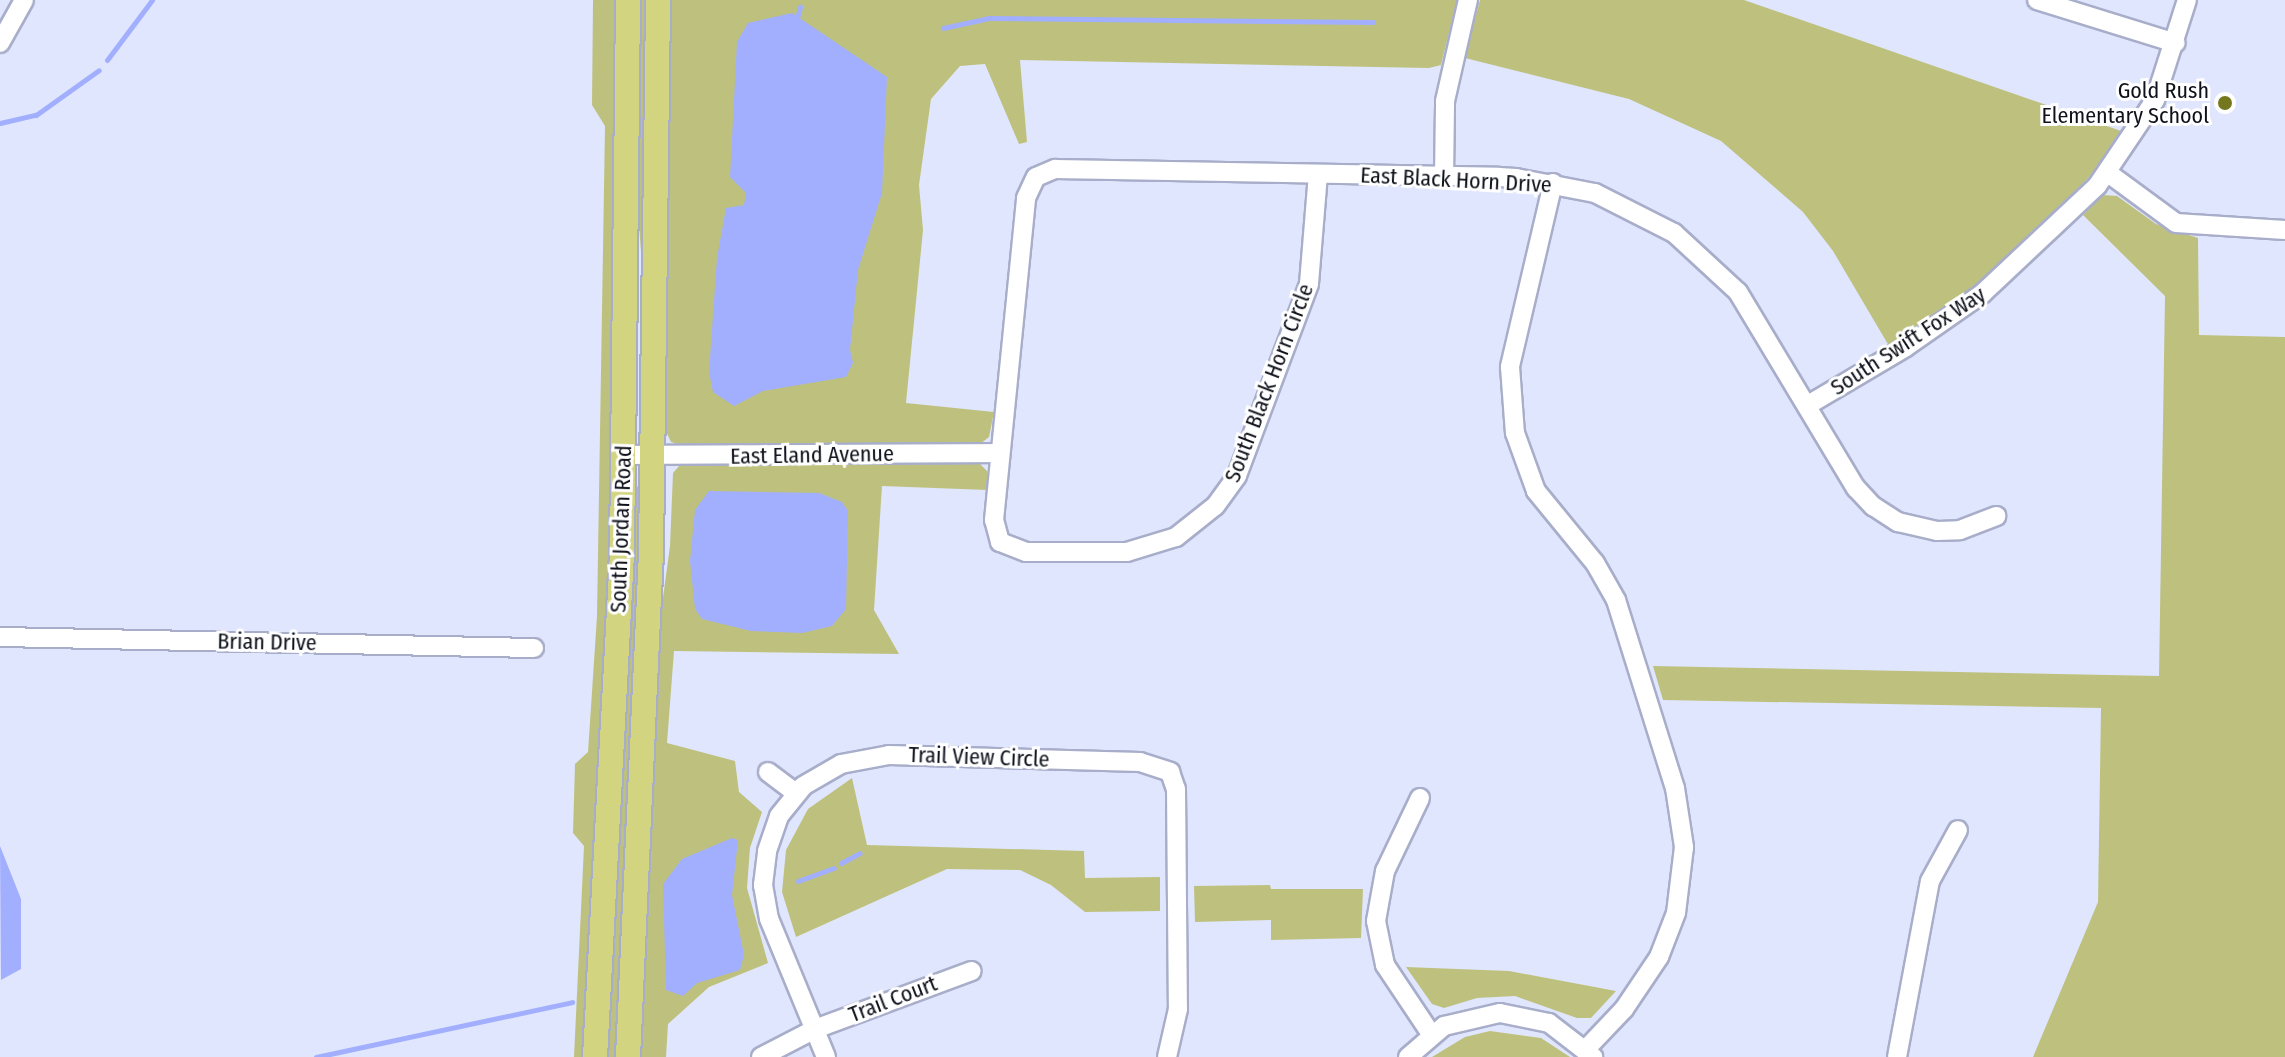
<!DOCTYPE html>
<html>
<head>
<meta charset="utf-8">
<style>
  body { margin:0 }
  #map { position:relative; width:2285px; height:1057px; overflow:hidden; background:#e0e6fd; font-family:"Fira Sans Condensed",sans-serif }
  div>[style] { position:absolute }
  .green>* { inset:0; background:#bec17e }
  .water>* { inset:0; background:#a1affe }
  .stream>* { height:5px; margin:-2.5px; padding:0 2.5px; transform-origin:2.5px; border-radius:2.5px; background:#a1affe }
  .roads { filter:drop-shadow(2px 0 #a8aeca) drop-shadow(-2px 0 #a8aeca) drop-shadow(0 2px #a8aeca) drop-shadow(0 -2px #a8aeca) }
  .minor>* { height:18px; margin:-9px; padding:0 9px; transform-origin:9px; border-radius:9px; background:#fff }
  .major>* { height:24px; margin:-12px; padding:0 12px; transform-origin:12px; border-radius:12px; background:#d2d480 }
  .dots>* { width:22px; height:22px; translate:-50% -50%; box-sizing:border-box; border:4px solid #fff; border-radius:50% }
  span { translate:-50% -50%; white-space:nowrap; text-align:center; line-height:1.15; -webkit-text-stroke:6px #fff; paint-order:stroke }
  .poi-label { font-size:22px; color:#0e101a }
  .right { translate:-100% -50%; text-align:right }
  .street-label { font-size:22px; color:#0e101a }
</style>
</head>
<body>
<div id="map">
  <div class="green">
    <div style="clip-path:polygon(593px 0,619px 0,613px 491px,586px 1057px,574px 1057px,584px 846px,573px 833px,575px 764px,588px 752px,597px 616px,605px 126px,592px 105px)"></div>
    <div style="clip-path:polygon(638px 0,649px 0,647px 266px,642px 266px,636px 182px)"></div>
    <div style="clip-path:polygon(668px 0,1457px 0,1441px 65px,1429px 68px,1020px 60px,1027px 142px,1019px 144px,985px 64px,960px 66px,931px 99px,919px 185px,923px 230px,906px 403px,994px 412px,989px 437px,980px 444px,688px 447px,671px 442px,664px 427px)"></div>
    <div style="clip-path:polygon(1480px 0,1744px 0,2124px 132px,2092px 174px,2032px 236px,1968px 291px,1889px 346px,1833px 251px,1803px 212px,1721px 141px,1629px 99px,1465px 58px)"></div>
    <div style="clip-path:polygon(2103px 195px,2117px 196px,2156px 224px,2198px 238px,2199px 335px,2285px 337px,2285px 1057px,2033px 1057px,2098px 902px,2101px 708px,1663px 700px,1653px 666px,2159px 676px,2165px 296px,2083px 215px)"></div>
    <div style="clip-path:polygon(980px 464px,987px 471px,987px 490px,882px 486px,874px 610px,899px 654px,674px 651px,667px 743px,735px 761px,739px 792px,762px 812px,750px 848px,747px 888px,768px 963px,709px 987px,668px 1024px,666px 1057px,639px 1057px,656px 649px,670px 546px,673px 473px,679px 466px,695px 465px)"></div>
    <div style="clip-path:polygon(641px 479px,619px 1057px,609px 1057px,607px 1001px,634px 494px)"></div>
    <div style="clip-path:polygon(852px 778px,867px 845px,1084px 851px,1085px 878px,1160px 877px,1160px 911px,1085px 912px,1051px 885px,1020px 870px,947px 869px,796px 937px,782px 892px,786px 850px,808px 809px)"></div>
    <div style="clip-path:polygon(1270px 885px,1271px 889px,1363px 889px,1361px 938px,1271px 940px,1271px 920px,1195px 922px,1194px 886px)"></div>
    <div style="clip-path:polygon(1406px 967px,1509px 971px,1616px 991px,1591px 1018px,1577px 1018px,1515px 996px,1477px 998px,1444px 1008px,1432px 1004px)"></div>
    <div style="clip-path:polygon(1490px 1031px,1541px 1038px,1570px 1057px,1432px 1057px,1465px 1037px)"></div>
  </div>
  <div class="water">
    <div style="clip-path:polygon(792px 13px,887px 77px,882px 193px,858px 270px,850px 350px,853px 363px,846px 377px,763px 391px,734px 406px,713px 392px,709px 372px,717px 258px,726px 208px,744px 205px,746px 193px,730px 177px,737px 42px,748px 23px)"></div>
    <div style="clip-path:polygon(709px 491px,819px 493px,842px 502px,848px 511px,846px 609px,832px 626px,802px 633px,751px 631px,702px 619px,695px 609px,690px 561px,695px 510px)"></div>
    <div style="clip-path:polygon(732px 838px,738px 840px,732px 895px,744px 955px,740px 970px,697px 983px,683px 996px,666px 990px,663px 884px,682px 859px)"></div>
    <div style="clip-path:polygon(0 846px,21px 899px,21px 969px,1px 980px)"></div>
  </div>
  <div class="stream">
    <div style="left:796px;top:22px;width:16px;rotate:-75deg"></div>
    <div style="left:943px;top:28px;width:47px;rotate:-12.3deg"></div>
    <div style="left:989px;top:18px;width:384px;rotate:0.6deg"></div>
    <div style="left:107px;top:60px;width:75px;rotate:-53.1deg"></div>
    <div style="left:0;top:123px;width:37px;rotate:-13deg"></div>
    <div style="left:36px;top:115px;width:77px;rotate:-35.5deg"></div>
    <div style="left:841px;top:863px;width:21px;rotate:-28deg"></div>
    <div style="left:798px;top:881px;width:38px;rotate:-20deg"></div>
    <div style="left:316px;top:1057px;width:262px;rotate:-12.1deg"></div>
  </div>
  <div class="roads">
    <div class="minor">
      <div style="left:2037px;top:0;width:145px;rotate:17.2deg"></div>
      <div style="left:0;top:43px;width:49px;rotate:-60.8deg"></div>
      <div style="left:2108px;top:173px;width:84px;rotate:36.3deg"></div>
      <div style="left:2176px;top:223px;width:109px;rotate:3.7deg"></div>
      <div style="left:1318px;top:174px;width:110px;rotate:94.7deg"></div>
      <div style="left:1309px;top:284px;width:205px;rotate:110.6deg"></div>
      <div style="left:1237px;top:476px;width:37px;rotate:126deg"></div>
      <div style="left:1215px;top:506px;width:50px;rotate:141.5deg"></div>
      <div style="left:1176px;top:537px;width:51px;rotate:163deg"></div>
      <div style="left:1127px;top:552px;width:101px;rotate:180deg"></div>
      <div style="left:1026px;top:552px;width:28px;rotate:-159deg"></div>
      <div style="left:1000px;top:542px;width:23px;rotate:-105deg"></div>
      <div style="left:994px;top:520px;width:324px;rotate:-84.3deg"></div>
      <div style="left:1026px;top:198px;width:23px;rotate:-65deg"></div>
      <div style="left:1036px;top:177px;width:21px;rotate:-23deg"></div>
      <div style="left:1055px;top:169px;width:444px;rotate:1deg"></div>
      <div style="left:1499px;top:177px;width:17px;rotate:3deg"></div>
      <div style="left:1516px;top:178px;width:80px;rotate:10.8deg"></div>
      <div style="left:1595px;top:193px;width:89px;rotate:26.9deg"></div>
      <div style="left:1674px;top:233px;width:87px;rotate:42.7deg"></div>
      <div style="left:1738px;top:292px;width:229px;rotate:59deg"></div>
      <div style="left:1856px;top:488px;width:25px;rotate:47deg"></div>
      <div style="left:1873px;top:506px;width:30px;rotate:33deg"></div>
      <div style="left:1898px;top:522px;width:40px;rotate:13deg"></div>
      <div style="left:1937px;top:531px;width:23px;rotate:-2deg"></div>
      <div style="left:1960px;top:530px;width:39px;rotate:-21deg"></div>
      <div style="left:1444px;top:177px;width:76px;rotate:-89.2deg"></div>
      <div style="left:1445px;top:101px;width:104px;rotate:-77.2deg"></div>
      <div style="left:1553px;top:183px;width:189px;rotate:103.2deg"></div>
      <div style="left:1510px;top:367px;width:66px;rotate:85.7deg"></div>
      <div style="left:1515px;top:433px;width:62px;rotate:70.1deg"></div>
      <div style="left:1536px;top:491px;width:93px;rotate:50.7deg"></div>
      <div style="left:1595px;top:563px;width:43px;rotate:60.4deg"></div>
      <div style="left:1616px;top:600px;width:197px;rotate:72.6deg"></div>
      <div style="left:1675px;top:788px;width:60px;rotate:81.3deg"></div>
      <div style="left:1684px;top:847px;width:66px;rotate:96.9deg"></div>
      <div style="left:1676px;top:913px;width:47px;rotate:111.1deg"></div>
      <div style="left:1659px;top:957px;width:63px;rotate:123.9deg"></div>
      <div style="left:1624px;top:1009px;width:55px;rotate:133.5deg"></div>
      <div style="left:1808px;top:405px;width:114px;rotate:-30.6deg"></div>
      <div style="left:1906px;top:347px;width:94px;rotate:-35deg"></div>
      <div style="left:1983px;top:293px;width:156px;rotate:-43.2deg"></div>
      <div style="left:2097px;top:186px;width:104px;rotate:-56deg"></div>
      <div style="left:2155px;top:100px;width:105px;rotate:-72.3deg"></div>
      <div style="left:623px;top:455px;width:377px;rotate:-0.3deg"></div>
      <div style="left:0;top:637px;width:534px;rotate:1.18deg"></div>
      <div style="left:768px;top:772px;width:35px;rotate:37deg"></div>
      <div style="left:1420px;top:798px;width:81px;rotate:115.6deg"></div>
      <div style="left:1385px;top:871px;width:51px;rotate:100.2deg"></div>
      <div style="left:1376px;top:921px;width:45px;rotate:78.4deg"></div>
      <div style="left:1385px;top:965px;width:83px;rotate:56.3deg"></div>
      <div style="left:761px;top:1057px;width:61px;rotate:-27.4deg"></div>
      <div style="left:815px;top:1029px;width:167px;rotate:-20.3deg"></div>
      <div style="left:826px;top:1057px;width:149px;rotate:-112.4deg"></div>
      <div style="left:769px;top:919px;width:35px;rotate:-100deg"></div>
      <div style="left:763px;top:885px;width:34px;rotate:-83deg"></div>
      <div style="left:767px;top:851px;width:37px;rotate:-71deg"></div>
      <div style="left:779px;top:816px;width:38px;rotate:-51deg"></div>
      <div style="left:803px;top:786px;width:44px;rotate:-30.1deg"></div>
      <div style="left:841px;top:764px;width:49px;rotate:-10.6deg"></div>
      <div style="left:889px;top:755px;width:251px;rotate:1.6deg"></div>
      <div style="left:1140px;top:762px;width:32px;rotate:18deg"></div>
      <div style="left:1170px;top:772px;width:18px;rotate:71deg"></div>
      <div style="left:1176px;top:789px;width:220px;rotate:89.5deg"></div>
      <div style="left:1178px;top:1009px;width:49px;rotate:102.9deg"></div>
      <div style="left:1408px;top:1057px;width:48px;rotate:-40.7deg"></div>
      <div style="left:1444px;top:1026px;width:57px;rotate:-13.1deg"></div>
      <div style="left:1500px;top:1013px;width:50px;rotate:11.5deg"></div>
      <div style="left:1549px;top:1023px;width:56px;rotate:37.7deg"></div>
      <div style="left:1897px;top:1057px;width:179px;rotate:-79.4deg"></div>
      <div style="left:1930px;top:881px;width:58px;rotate:-61.2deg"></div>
    </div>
    <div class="major">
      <div style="left:595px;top:1057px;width:504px;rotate:-86.93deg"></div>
      <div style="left:622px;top:554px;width:554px;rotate:-89.38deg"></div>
      <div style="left:628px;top:1057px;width:505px;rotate:-87.39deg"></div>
      <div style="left:651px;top:553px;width:553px;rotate:-89.27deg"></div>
    </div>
  </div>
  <div class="dots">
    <div style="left:2225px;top:103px;background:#75771f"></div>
  </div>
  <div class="poi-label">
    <span class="right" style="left:2209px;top:103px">Gold Rush<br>Elementary School</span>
  </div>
  <div class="street-label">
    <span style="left:1456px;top:180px;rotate:3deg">East Black Horn Drive</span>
    <span style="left:1908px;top:341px;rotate:-33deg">South Swift Fox Way</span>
    <span style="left:1269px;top:383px;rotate:-69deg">South Black Horn Circle</span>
    <span style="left:812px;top:455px;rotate:-1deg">East Eland Avenue</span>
    <span style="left:621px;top:529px;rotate:-88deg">South Jordan Road</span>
    <span style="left:267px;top:642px;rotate:1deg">Brian Drive</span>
    <span style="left:979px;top:757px;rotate:2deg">Trail View Circle</span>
    <span style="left:893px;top:999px;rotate:-21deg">Trail Court</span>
  </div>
</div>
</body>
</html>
